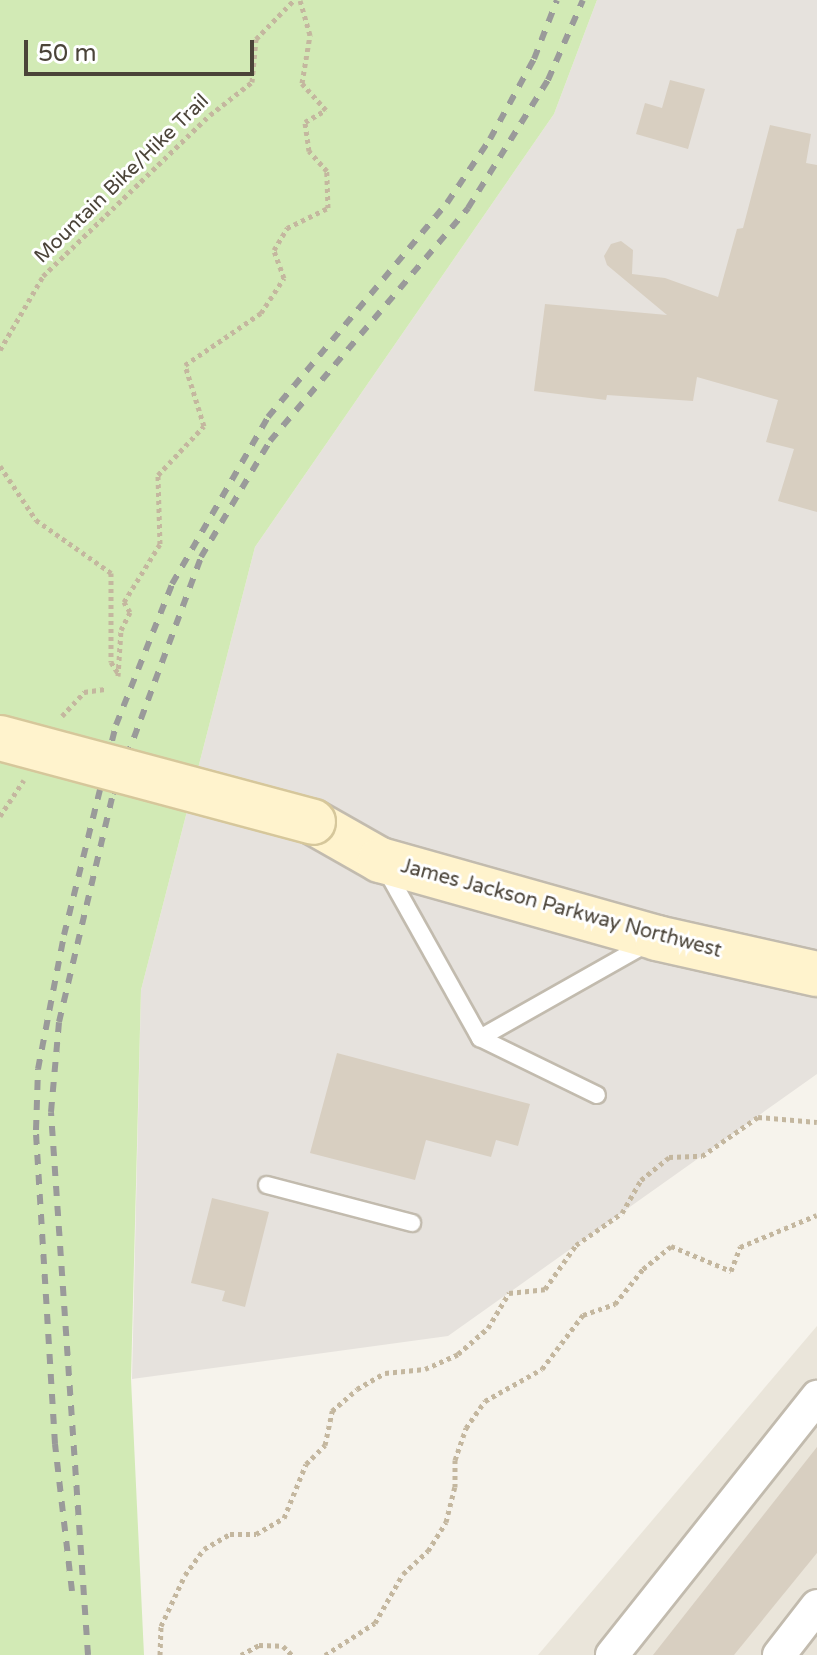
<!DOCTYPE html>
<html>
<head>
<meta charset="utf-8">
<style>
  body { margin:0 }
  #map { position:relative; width:817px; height:1655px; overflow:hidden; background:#f6f3ec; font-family:"Varela Round",sans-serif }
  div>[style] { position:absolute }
  .residential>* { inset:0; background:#eae5da }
  .industrial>* { inset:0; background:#e6e2dd }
  .green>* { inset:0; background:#d2eab5 }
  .building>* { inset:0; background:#d8cfc1 }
  .path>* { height:5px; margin-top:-2.5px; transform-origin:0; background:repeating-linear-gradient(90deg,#c4b79f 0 4px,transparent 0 8px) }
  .roads { filter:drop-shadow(2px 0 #c2bbae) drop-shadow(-2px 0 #c2bbae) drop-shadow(0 2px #c2bbae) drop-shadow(0 -2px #c2bbae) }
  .lane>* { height:16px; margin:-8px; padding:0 8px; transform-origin:8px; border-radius:8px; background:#fff }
  .street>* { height:32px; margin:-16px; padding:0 16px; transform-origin:16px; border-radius:16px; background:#fff }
  .secondary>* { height:44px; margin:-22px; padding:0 22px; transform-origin:22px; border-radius:22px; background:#fff3cd }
  .rail>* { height:6px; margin-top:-3px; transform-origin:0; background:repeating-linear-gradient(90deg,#9a9a9a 0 10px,transparent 0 20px) }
  .bridges { filter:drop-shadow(2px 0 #d6c79b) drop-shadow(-2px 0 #d6c79b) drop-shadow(0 2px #d6c79b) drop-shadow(0 -2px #d6c79b) }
  .secondary-bridge>* { height:44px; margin:-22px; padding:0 22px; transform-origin:22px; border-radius:22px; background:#fff3cd }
  span { translate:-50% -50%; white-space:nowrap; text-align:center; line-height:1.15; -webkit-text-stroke:6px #fff; paint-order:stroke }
  .street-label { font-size:20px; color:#4b4439 }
  .scale { position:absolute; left:24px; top:40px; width:230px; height:36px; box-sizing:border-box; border:4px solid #4b4439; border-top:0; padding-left:10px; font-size:24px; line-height:28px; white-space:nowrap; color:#4b4439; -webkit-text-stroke:6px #fff; paint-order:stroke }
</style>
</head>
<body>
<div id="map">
  <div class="residential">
    <div style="clip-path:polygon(817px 1326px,817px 1655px,538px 1655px)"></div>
  </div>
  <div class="industrial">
    <div style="clip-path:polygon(597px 0,817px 0,817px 1074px,448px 1336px,132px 1379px,141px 990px,255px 547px,554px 114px)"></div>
  </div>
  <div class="green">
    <div style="clip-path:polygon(0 0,597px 0,554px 114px,255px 547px,141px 990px,131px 1379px,144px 1655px,0 1655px)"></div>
  </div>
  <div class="building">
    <div style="clip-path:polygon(670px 80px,705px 89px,688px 149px,636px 134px,645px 103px,662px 108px)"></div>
    <div style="clip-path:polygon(770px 125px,811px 134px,806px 163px,817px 165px,817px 512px,778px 501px,794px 449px,766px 442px,778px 400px,697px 377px,693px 401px,607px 395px,606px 400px,534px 391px,545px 304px,667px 315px,607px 265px,604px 256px,611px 244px,621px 241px,633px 250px,632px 274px,665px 278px,718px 297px,737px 229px,743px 228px)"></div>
    <div style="clip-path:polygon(337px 1053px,530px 1104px,518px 1146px,496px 1140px,491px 1157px,426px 1140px,415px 1180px,310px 1153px)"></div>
    <div style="clip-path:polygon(212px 1198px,269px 1212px,245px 1307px,222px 1301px,225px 1291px,191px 1283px)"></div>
    <div style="clip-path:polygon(817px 1447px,817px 1553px,734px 1655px,653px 1655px)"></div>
  </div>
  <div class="path">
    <div style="left:0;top:350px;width:86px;rotate:-59.8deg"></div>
    <div style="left:43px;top:276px;width:232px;rotate:-44deg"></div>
    <div style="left:210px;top:115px;width:53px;rotate:-38.2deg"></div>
    <div style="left:252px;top:82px;width:43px;rotate:-84.7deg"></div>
    <div style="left:256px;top:39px;width:54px;rotate:-45.7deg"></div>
    <div style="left:0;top:466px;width:65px;rotate:56.3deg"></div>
    <div style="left:36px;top:520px;width:92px;rotate:35.2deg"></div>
    <div style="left:111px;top:573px;width:89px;rotate:90deg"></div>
    <div style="left:111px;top:662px;width:13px;rotate:58deg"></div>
    <div style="left:118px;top:676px;width:46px;rotate:-86.3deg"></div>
    <div style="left:121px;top:630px;width:20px;rotate:-63deg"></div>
    <div style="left:130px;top:612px;width:12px;rotate:-121deg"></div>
    <div style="left:124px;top:602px;width:68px;rotate:-58.2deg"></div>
    <div style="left:160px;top:544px;width:69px;rotate:-91.7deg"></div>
    <div style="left:158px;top:475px;width:67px;rotate:-46.8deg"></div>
    <div style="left:204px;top:426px;width:64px;rotate:-107.3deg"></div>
    <div style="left:185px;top:365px;width:92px;rotate:-34.4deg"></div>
    <div style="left:261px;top:313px;width:42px;rotate:-56.7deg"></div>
    <div style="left:284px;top:278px;width:30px;rotate:-110deg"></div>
    <div style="left:274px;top:250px;width:26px;rotate:-59deg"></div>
    <div style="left:287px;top:228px;width:46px;rotate:-26deg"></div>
    <div style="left:328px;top:208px;width:37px;rotate:-92deg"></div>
    <div style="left:327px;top:171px;width:27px;rotate:-132deg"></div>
    <div style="left:309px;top:151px;width:29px;rotate:-98deg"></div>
    <div style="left:305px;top:122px;width:24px;rotate:-30deg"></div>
    <div style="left:326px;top:110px;width:36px;rotate:-132deg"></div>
    <div style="left:302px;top:83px;width:49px;rotate:-80.5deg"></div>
    <div style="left:310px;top:35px;width:36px;rotate:-106deg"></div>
    <div style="left:62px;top:716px;width:33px;rotate:-47deg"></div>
    <div style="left:84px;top:692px;width:21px;rotate:-8deg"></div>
    <div style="left:0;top:816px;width:43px;rotate:-56.3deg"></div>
    <div style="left:160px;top:1655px;width:29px;rotate:-88deg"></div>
    <div style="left:161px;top:1626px;width:56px;rotate:-64.8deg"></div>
    <div style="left:185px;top:1575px;width:32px;rotate:-54deg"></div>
    <div style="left:204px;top:1549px;width:30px;rotate:-30deg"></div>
    <div style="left:230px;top:1534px;width:26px"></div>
    <div style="left:256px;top:1534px;width:32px;rotate:-30deg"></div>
    <div style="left:284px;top:1518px;width:58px;rotate:-67.8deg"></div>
    <div style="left:306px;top:1464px;width:27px;rotate:-45deg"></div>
    <div style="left:325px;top:1445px;width:35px;rotate:-78deg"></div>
    <div style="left:332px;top:1411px;width:33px;rotate:-41deg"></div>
    <div style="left:357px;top:1389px;width:32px;rotate:-30deg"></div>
    <div style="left:385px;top:1373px;width:40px;rotate:-5.7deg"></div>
    <div style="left:425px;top:1369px;width:36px;rotate:-24deg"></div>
    <div style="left:458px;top:1354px;width:40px;rotate:-41deg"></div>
    <div style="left:488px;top:1328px;width:41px;rotate:-59deg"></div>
    <div style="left:509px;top:1293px;width:36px;rotate:-6deg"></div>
    <div style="left:545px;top:1289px;width:54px;rotate:-54.8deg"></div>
    <div style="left:576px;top:1245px;width:56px;rotate:-34.8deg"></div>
    <div style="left:622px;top:1213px;width:38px;rotate:-60deg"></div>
    <div style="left:641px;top:1180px;width:36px;rotate:-39deg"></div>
    <div style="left:669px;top:1157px;width:33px;rotate:-2deg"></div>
    <div style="left:702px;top:1156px;width:68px;rotate:-34.9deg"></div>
    <div style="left:758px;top:1117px;width:59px;rotate:4.8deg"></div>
    <div style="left:241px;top:1655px;width:21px;rotate:-29deg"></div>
    <div style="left:259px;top:1645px;width:24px;rotate:2deg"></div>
    <div style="left:283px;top:1646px;width:13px;rotate:45deg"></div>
    <div style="left:325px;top:1655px;width:59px;rotate:-32.6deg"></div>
    <div style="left:375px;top:1623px;width:56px;rotate:-60.3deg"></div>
    <div style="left:403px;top:1574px;width:34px;rotate:-43deg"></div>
    <div style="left:428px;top:1551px;width:34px;rotate:-58deg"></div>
    <div style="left:446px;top:1522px;width:36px;rotate:-76deg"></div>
    <div style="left:455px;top:1487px;width:27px;rotate:-90deg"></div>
    <div style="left:455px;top:1460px;width:34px;rotate:-71deg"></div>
    <div style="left:466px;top:1428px;width:33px;rotate:-55deg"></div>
    <div style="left:485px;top:1401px;width:65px;rotate:-29.3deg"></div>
    <div style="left:542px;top:1369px;width:68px;rotate:-52.8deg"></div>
    <div style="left:583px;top:1315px;width:34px;rotate:-19deg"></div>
    <div style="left:615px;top:1304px;width:45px;rotate:-51.3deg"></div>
    <div style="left:643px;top:1269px;width:36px;rotate:-39deg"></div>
    <div style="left:671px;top:1246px;width:65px;rotate:22.6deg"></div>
    <div style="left:731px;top:1271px;width:26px;rotate:-69deg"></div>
    <div style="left:740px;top:1247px;width:83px;rotate:-22.6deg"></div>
  </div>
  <div class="roads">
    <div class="lane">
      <div style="left:386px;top:870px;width:193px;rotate:60.8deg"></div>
      <div style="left:480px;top:1038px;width:130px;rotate:26deg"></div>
      <div style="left:480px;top:1038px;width:191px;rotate:-29.5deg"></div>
      <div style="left:267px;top:1185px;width:150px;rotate:14.7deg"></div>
    </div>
    <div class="street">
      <div style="left:612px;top:1655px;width:330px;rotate:-51.5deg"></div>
      <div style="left:779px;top:1655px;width:62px;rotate:-52.2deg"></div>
    </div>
    <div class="secondary">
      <div style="left:313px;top:822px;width:77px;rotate:29.6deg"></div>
      <div style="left:380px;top:860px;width:288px;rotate:15.7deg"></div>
      <div style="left:657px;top:938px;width:164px;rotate:12.7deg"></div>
    </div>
  </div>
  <div class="rail">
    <div style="left:72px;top:1591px;width:148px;rotate:-96.6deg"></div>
    <div style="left:55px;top:1444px;width:315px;rotate:-93.5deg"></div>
    <div style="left:36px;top:1130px;width:61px;rotate:-88.1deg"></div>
    <div style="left:38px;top:1069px;width:136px;rotate:-79deg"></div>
    <div style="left:64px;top:935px;width:216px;rotate:-76.1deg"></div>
    <div style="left:116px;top:725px;width:152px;rotate:-68.3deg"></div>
    <div style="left:172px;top:584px;width:193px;rotate:-60.1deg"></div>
    <div style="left:268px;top:417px;width:279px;rotate:-50.1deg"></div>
    <div style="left:447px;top:203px;width:77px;rotate:-56.1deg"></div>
    <div style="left:490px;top:139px;width:91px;rotate:-61.2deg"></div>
    <div style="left:534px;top:59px;width:63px;rotate:-68.7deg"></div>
    <div style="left:88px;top:1655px;width:544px;rotate:-93.9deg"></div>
    <div style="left:51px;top:1112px;width:90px;rotate:-84.9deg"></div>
    <div style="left:59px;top:1022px;width:234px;rotate:-76.7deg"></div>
    <div style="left:113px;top:794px;width:253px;rotate:-69.6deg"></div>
    <div style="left:201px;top:557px;width:135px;rotate:-59.3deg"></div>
    <div style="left:270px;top:441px;width:306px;rotate:-49.6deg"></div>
    <div style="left:468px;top:208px;width:151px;rotate:-58deg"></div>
    <div style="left:548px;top:80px;width:87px;rotate:-66.4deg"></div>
  </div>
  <div class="bridges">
    <div class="secondary-bridge">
      <div style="left:0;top:738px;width:324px;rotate:15deg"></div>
    </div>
  </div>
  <div class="street-label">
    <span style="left:122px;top:179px;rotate:-44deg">Mountain Bike/Hike Trail</span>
    <span style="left:561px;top:909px;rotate:15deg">James Jackson Parkway Northwest</span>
  </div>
  <div class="scale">50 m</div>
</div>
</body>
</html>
